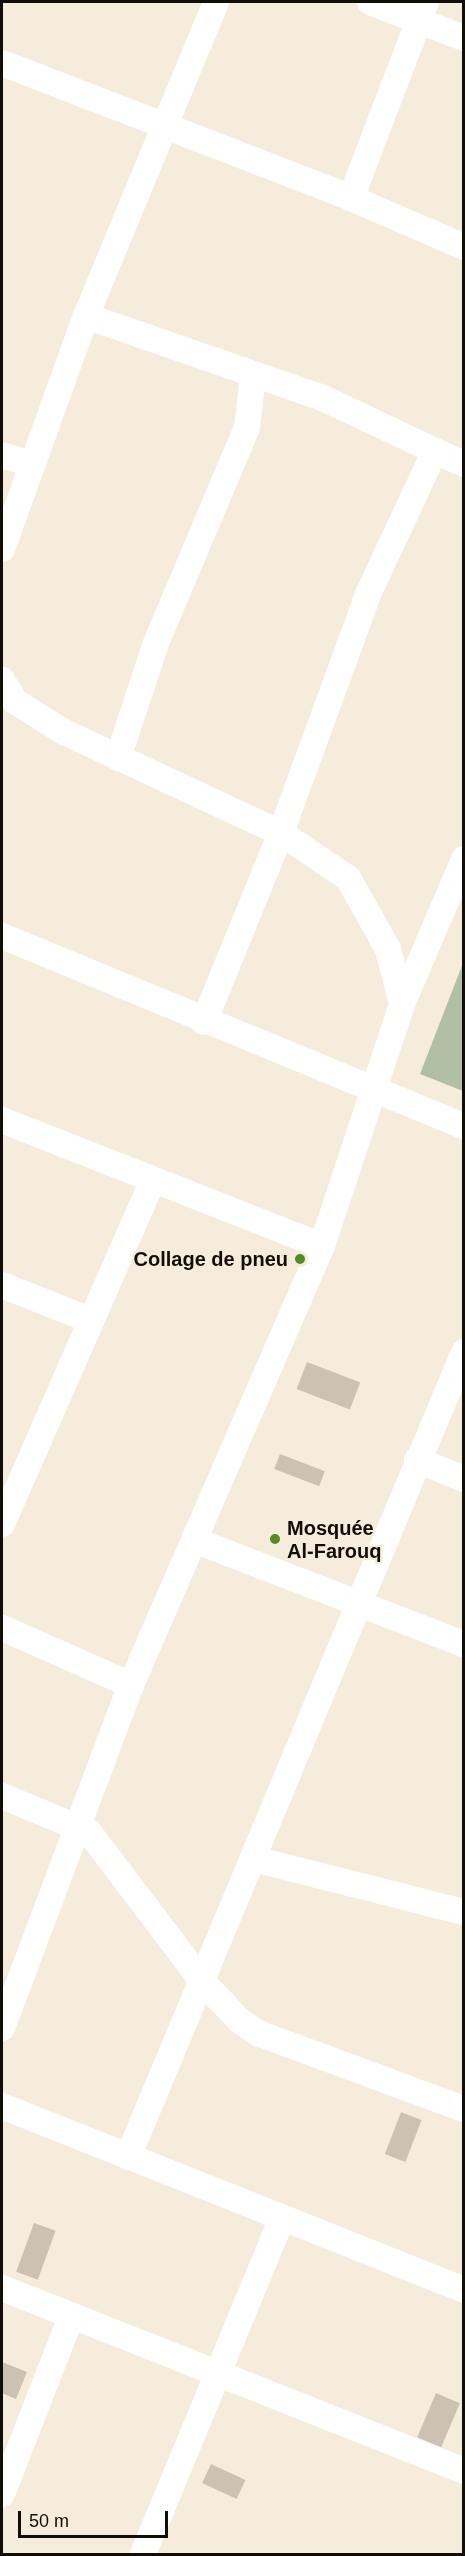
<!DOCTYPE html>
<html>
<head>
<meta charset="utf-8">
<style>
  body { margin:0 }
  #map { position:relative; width:465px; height:2556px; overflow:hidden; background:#f6ecdb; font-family:Arial,sans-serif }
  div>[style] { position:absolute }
  .green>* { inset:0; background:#b1c0a5 }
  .building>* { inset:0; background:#cdc1b1; transform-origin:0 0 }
  .minor>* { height:26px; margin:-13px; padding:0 13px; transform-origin:13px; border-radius:13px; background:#fff }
  .dots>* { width:16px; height:16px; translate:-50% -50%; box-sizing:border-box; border:3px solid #f6ecdb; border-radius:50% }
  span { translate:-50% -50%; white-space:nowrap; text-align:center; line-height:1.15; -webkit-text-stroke:4.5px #f6ecdb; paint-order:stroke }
  .poi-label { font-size:20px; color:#110e08; font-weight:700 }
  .right { translate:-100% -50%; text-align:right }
  .left { translate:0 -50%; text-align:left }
  .frame { position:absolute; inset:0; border:3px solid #110e08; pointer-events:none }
  .scale { position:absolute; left:18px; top:2511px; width:150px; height:27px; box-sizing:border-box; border:3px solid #110e08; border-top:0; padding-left:8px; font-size:18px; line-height:21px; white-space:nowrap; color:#110e08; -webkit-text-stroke:4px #f6ecdb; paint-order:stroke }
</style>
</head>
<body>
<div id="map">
  <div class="green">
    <div style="clip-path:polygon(463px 963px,464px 1091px,463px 1091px,420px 1074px)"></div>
  </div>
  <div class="building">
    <div style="left:307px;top:1362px;width:57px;height:29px;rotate:21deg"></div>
    <div style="left:280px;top:1454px;width:48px;height:16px;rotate:21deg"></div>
    <div style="left:401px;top:2112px;width:22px;height:45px;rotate:21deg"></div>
    <div style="left:34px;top:2223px;width:23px;height:52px;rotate:20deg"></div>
    <div style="clip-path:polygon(2px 2362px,27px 2372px,16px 2399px,2px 2393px)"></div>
    <div style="left:436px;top:2393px;width:26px;height:48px;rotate:23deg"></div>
    <div style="left:211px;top:2464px;width:38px;height:21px;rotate:25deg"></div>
  </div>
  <div class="minor">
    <div style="left:370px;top:2px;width:101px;rotate:21deg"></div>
    <div style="left:2px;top:63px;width:374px;rotate:21.1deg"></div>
    <div style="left:351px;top:198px;width:123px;rotate:23.4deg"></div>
    <div style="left:351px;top:198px;width:210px;rotate:-69.1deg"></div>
    <div style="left:86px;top:316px;width:251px;rotate:19.1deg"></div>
    <div style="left:323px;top:398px;width:124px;rotate:25.3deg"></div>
    <div style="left:435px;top:451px;width:156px;rotate:115.1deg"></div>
    <div style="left:369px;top:592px;width:257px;rotate:110.1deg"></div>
    <div style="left:281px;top:833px;width:204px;rotate:112.2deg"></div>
    <div style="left:435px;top:451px;width:32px;rotate:24deg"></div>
    <div style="left:2px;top:455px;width:31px;rotate:17deg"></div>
    <div style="left:2px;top:549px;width:248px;rotate:-70.2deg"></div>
    <div style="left:86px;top:316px;width:340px;rotate:-67.5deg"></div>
    <div style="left:2px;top:680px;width:26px;rotate:58deg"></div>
    <div style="left:16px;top:702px;width:57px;rotate:32deg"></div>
    <div style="left:64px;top:732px;width:239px;rotate:25deg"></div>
    <div style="left:281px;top:833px;width:81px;rotate:33.9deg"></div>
    <div style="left:348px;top:878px;width:81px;rotate:60.6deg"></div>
    <div style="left:388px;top:949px;width:57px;rotate:75.7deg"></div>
    <div style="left:118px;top:758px;width:121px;rotate:-71.7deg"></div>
    <div style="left:156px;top:643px;width:233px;rotate:-67.1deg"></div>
    <div style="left:247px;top:428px;width:53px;rotate:-83.5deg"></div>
    <div style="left:2px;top:936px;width:500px;rotate:22.4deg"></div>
    <div style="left:2px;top:1120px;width:344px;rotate:21.5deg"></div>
    <div style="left:2px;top:1285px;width:95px;rotate:21.7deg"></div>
    <div style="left:417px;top:1460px;width:51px;rotate:22deg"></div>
    <div style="left:2px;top:1524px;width:373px;rotate:-66.3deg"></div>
    <div style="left:194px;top:1540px;width:289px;rotate:21.1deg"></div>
    <div style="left:2px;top:1628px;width:141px;rotate:23.8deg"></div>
    <div style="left:2px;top:1796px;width:94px;rotate:22.5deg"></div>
    <div style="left:89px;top:1832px;width:187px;rotate:52.8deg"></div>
    <div style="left:202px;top:1981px;width:55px;rotate:46.5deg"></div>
    <div style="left:240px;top:2021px;width:22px;rotate:34deg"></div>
    <div style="left:258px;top:2033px;width:220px;rotate:20.3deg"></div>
    <div style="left:254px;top:1859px;width:217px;rotate:14.2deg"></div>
    <div style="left:2px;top:2028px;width:366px;rotate:-69.4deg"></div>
    <div style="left:131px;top:1685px;width:479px;rotate:-66.5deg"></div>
    <div style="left:322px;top:1246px;width:255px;rotate:-71.7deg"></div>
    <div style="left:402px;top:1004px;width:158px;rotate:-66.8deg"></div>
    <div style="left:2px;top:2106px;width:497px;rotate:21.7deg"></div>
    <div style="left:128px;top:2157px;width:872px;rotate:-67.34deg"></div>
    <div style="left:2px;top:2288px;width:497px;rotate:21.6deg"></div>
    <div style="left:2px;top:2494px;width:190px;rotate:-68.7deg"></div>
    <div style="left:143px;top:2554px;width:364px;rotate:-67.5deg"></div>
  </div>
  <div class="dots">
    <div style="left:300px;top:1259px;background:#538b27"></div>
    <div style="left:275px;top:1539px;background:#538b27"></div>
  </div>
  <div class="poi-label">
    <span class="right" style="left:288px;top:1259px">Collage de pneu</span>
    <span class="left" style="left:287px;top:1540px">Mosquée<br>Al-Farouq</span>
  </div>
  <div class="frame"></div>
  <div class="scale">50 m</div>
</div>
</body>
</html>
